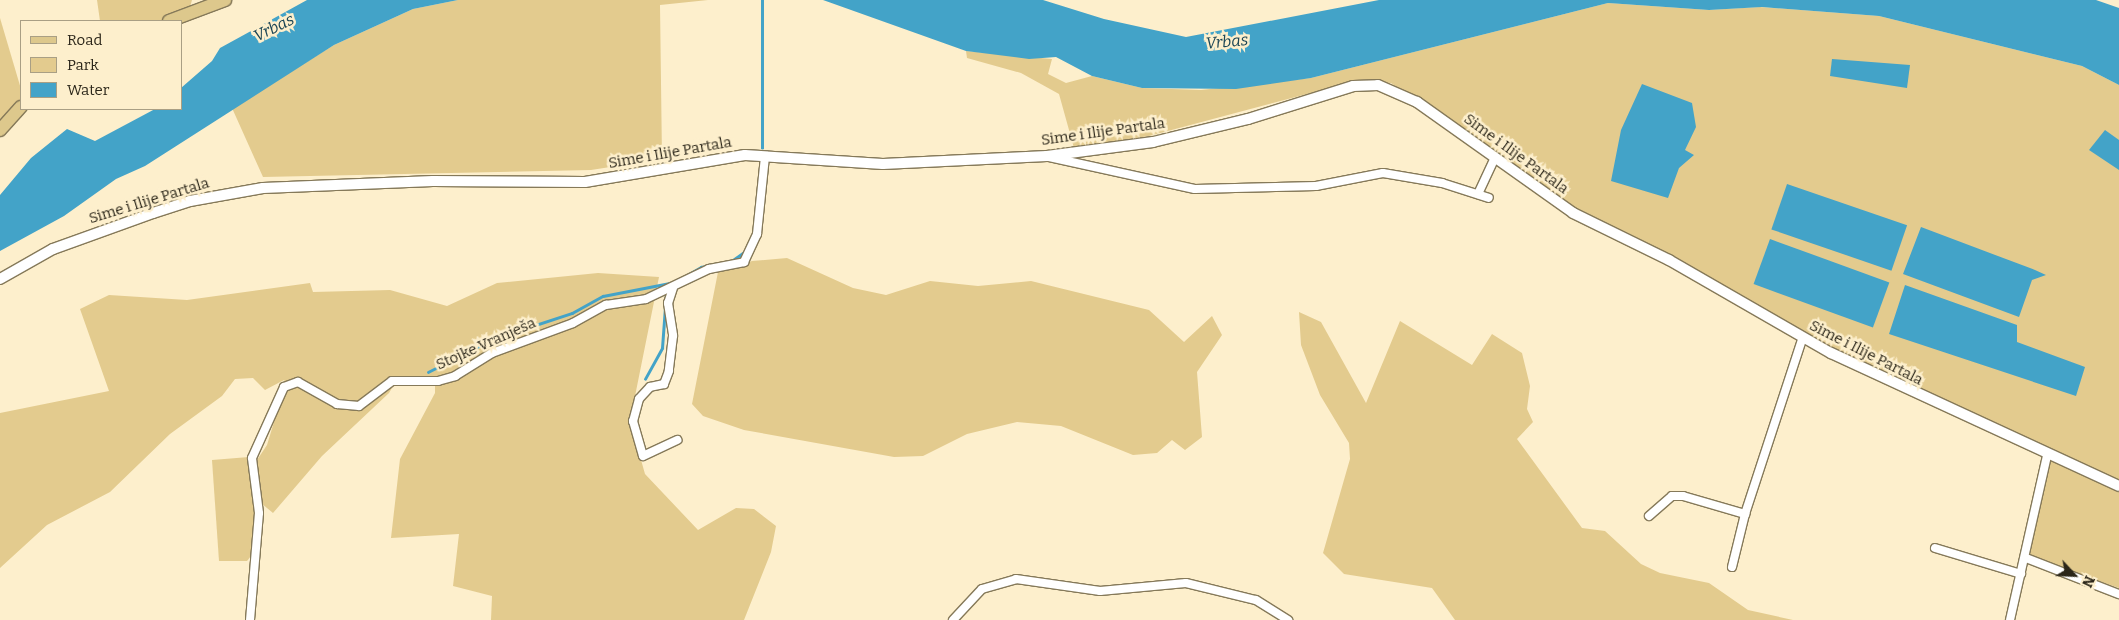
<!DOCTYPE html>
<html>
<head>
<meta charset="utf-8">
<style>
  body { margin:0 }
  #map { position:relative; width:2119px; height:620px; overflow:hidden; background:#fdefcc; font-family:Bitter,serif }
  div>[style] { position:absolute }
  .green>* { inset:0; background:#e3cb8e }
  .water>* { inset:0; background:#43a3c8; transform-origin:0 0 }
  .stream>* { height:2.5px; margin:-1.25px; padding:0 1.25px; transform-origin:1.25px; border-radius:1.25px; background:#43a3c8 }
  .roads { filter:drop-shadow(1px 0 #857959) drop-shadow(-1px 0 #857959) drop-shadow(0 1px #857959) drop-shadow(0 -1px #857959) }
  .minor>* { height:8px; margin:-4px; padding:0 4px; transform-origin:4px; border-radius:4px; background:#fff }
  .tertiary>* { height:10px; margin:-5px; padding:0 5px; transform-origin:5px; border-radius:5px; background:#fff }
  .primary>* { height:12px; margin:-6px; padding:0 6px; transform-origin:6px; border-radius:6px; background:#ddc88c }
  span { translate:-50% -50%; white-space:nowrap; text-align:center; line-height:1.15; -webkit-text-stroke:5px #fdefcc; paint-order:stroke }
  .street-label { font-size:15px; color:#2b2619 }
  .water-label { font-size:16px; color:#1b4555; font-style:italic }
  .legend { position:absolute; left:20px; top:20px; width:162px; height:90px; box-sizing:border-box; background:#fdefcc; border:1px solid #a99f84; margin:0; padding:6px 9px; list-style:none; font-size:15px; color:#2b2619 }
  .legend li { display:flex; align-items:center; gap:10px; height:25px }
  .legend b { width:25px; border:1px solid #a99f84 }
  .north { position:absolute; left:2049px; top:550px; width:50px; height:50px; -webkit-text-stroke:4px #fdefcc; paint-order:stroke; rotate:115deg; font-size:14px; font-weight:700; line-height:20px; text-align:center; color:#2b2619 }
  .north::after { content:''; display:block; margin:auto; width:18px; height:22px; background:#2b2619; clip-path:polygon(50% 0,100% 100%,50% 72%,0 100%) }
</style>
</head>
<body>
<div id="map">
  <div class="green">
    <div style="clip-path:polygon(97px 0,192px 0,188px 14px,169px 21px,100px 21px)"></div>
    <div style="clip-path:polygon(458px 0,708px 0,660px 5px,662px 159px,591px 170px,263px 177px,232px 108px,334px 45px,413px 9px)"></div>
    <div style="clip-path:polygon(1608px 3px,1709px 10px,1760px 7px,1879px 16px,2082px 66px,2119px 85px,2119px 588px,2026px 555px,2047px 456px,1919px 397px,1596px 224px,1391px 83px,1356px 81px,1149px 136px,1074px 148px,1059px 94px,1021px 73px,967px 58px,966px 51px,1052px 59px,1048px 74px,1066px 83px,1092px 76px,1142px 88px,1201px 90px,1311px 78px)"></div>
    <div style="clip-path:polygon(0 18px,21px 89px,21px 107px,0 128px)"></div>
    <div style="clip-path:polygon(787px 258px,853px 288px,886px 295px,930px 281px,978px 286px,1031px 281px,1149px 310px,1184px 342px,1212px 316px,1222px 335px,1197px 372px,1202px 437px,1185px 450px,1172px 440px,1157px 453px,1133px 455px,1061px 426px,1017px 422px,967px 434px,923px 456px,894px 457px,744px 430px,703px 416px,692px 404px,718px 272px,752px 261px)"></div>
    <div style="clip-path:polygon(598px 273px,659px 277px,630px 421px,645px 474px,698px 530px,736px 508px,754px 509px,776px 526px,771px 552px,744px 620px,491px 620px,492px 596px,453px 586px,459px 534px,391px 538px,400px 459px,435px 393px,435px 376px,399px 376px,389px 393px,322px 456px,273px 513px,261px 503px,255px 463px,267px 445px,281px 399px,290px 389px,284px 380px,265px 390px,253px 378px,235px 379px,222px 396px,170px 434px,110px 492px,47px 525px,0 568px,0 413px,109px 391px,80px 309px,109px 295px,187px 300px,310px 283px,313px 292px,390px 290px,447px 306px,497px 283px)"></div>
    <div style="clip-path:polygon(1299px 312px,1321px 322px,1366px 403px,1400px 321px,1472px 365px,1492px 334px,1522px 353px,1530px 386px,1527px 409px,1533px 422px,1517px 439px,1582px 528px,1605px 531px,1641px 564px,1660px 573px,1709px 583px,1748px 610px,1793px 620px,1455px 620px,1432px 588px,1344px 574px,1323px 553px,1350px 459px,1349px 443px,1320px 395px,1301px 345px)"></div>
    <div style="clip-path:polygon(249px 457px,256px 513px,251px 556px,247px 561px,219px 561px,212px 460px)"></div>
  </div>
  <div class="water">
    <div style="clip-path:polygon(307px 0,458px 0,413px 9px,334px 45px,145px 166px,116px 179px,64px 216px,0 251px,0 195px,31px 158px,67px 129px,95px 141px,155px 109px,181px 109px,181px 88px,212px 61px,220px 48px)"></div>
    <div style="clip-path:polygon(823px 0,1043px 0,1104px 19px,1186px 37px,1379px 0,2096px 0,2119px 8px,2119px 85px,2082px 66px,1879px 16px,1762px 7px,1709px 10px,1608px 3px,1311px 78px,1236px 89px,1142px 88px,1092px 76px,1056px 57px,1029px 59px,966px 51px)"></div>
    <div style="clip-path:polygon(1832px 59px,1910px 65px,1907px 88px,1830px 76px)"></div>
    <div style="clip-path:polygon(1642px 84px,1692px 103px,1696px 127px,1685px 150px,1694px 155px,1679px 168px,1668px 198px,1611px 181px,1621px 130px)"></div>
    <div style="clip-path:polygon(2105px 130px,2119px 140px,2119px 170px,2089px 150px)"></div>
    <div style="left:1787px;top:184px;width:127px;height:48px;rotate:19deg"></div>
    <div style="clip-path:polygon(1921px 227px,2035px 270px,2046px 275px,2032px 280px,2019px 317px,1903px 274px)"></div>
    <div style="left:1770px;top:239px;width:127px;height:48px;rotate:20deg"></div>
    <div style="clip-path:polygon(1905px 285px,2017px 325px,2017px 342px,2085px 367px,2076px 396px,1889px 334px)"></div>
  </div>
  <div class="stream">
    <div style="left:762px;top:148px;width:148px;rotate:-90deg"></div>
    <div style="left:730px;top:262px;width:19px;rotate:-35deg"></div>
    <div style="left:428px;top:372px;width:73px;rotate:-26.9deg"></div>
    <div style="left:493px;top:339px;width:83px;rotate:-18.2deg"></div>
    <div style="left:572px;top:313px;width:35px;rotate:-29deg"></div>
    <div style="left:603px;top:296px;width:73px;rotate:-11deg"></div>
    <div style="left:675px;top:282px;width:30px;rotate:-30deg"></div>
    <div style="left:701px;top:267px;width:19px;rotate:-12deg"></div>
    <div style="left:645px;top:379px;width:35px;rotate:-61deg"></div>
    <div style="left:662px;top:348px;width:54px;rotate:-85.8deg"></div>
  </div>
  <div class="roads">
    <div class="minor">
      <div style="left:1049px;top:157px;width:149px;rotate:12.4deg"></div>
      <div style="left:1195px;top:189px;width:121px;rotate:-1.4deg"></div>
      <div style="left:1316px;top:186px;width:68px;rotate:-11deg"></div>
      <div style="left:1383px;top:173px;width:60px;rotate:9.6deg"></div>
      <div style="left:1442px;top:183px;width:49px;rotate:17.7deg"></div>
      <div style="left:1478px;top:194px;width:40px;rotate:-65deg"></div>
      <div style="left:673px;top:288px;width:16px;rotate:108deg"></div>
      <div style="left:668px;top:303px;width:33px;rotate:81deg"></div>
      <div style="left:673px;top:336px;width:35px;rotate:97deg"></div>
      <div style="left:669px;top:371px;width:14px;rotate:111deg"></div>
      <div style="left:664px;top:384px;width:14px;rotate:168deg"></div>
      <div style="left:650px;top:387px;width:16px;rotate:133deg"></div>
      <div style="left:639px;top:399px;width:23px;rotate:105deg"></div>
      <div style="left:633px;top:421px;width:36px;rotate:74deg"></div>
      <div style="left:643px;top:456px;width:38px;rotate:-25deg"></div>
      <div style="left:1649px;top:516px;width:30px;rotate:-41deg"></div>
      <div style="left:1672px;top:496px;width:11px"></div>
      <div style="left:1683px;top:496px;width:65px;rotate:16.2deg"></div>
      <div style="left:1745px;top:514px;width:186px;rotate:-71.9deg"></div>
      <div style="left:1935px;top:548px;width:90px;rotate:16.8deg"></div>
      <div style="left:2026px;top:558px;width:100px;rotate:21.2deg"></div>
      <div style="left:1732px;top:567px;width:55px;rotate:-76.2deg"></div>
      <div style="left:250px;top:620px;width:107px;rotate:-85.2deg"></div>
      <div style="left:259px;top:513px;width:55px;rotate:-97.3deg"></div>
      <div style="left:252px;top:458px;width:78px;rotate:-65.7deg"></div>
      <div style="left:284px;top:387px;width:15px;rotate:-20deg"></div>
      <div style="left:298px;top:382px;width:45px;rotate:29.4deg"></div>
      <div style="left:337px;top:404px;width:22px;rotate:5deg"></div>
      <div style="left:359px;top:406px;width:41px;rotate:-37.1deg"></div>
      <div style="left:392px;top:381px;width:46px"></div>
      <div style="left:438px;top:381px;width:18px;rotate:-16deg"></div>
      <div style="left:455px;top:376px;width:44px;rotate:-31.9deg"></div>
      <div style="left:492px;top:353px;width:86px;rotate:-20.3deg"></div>
      <div style="left:573px;top:323px;width:38px;rotate:-29deg"></div>
      <div style="left:606px;top:305px;width:40px;rotate:-8.5deg"></div>
      <div style="left:646px;top:299px;width:70px;rotate:-25.5deg"></div>
      <div style="left:709px;top:269px;width:36px;rotate:-11deg"></div>
      <div style="left:744px;top:262px;width:31px;rotate:-65deg"></div>
      <div style="left:757px;top:234px;width:78px;rotate:-84.1deg"></div>
      <div style="left:953px;top:620px;width:42px;rotate:-46.9deg"></div>
      <div style="left:982px;top:589px;width:35px;rotate:-16deg"></div>
      <div style="left:1016px;top:579px;width:85px;rotate:8.1deg"></div>
      <div style="left:1100px;top:591px;width:86px;rotate:-5.3deg"></div>
      <div style="left:1186px;top:583px;width:72px;rotate:13.7deg"></div>
      <div style="left:1256px;top:600px;width:38px;rotate:32deg"></div>
      <div style="left:2010px;top:620px;width:168px;rotate:-77.3deg"></div>
    </div>
    <div class="tertiary">
      <div style="left:0;top:279px;width:61px;rotate:-29.5deg"></div>
      <div style="left:53px;top:249px;width:106px;rotate:-19.8deg"></div>
      <div style="left:153px;top:213px;width:39px;rotate:-18deg"></div>
      <div style="left:190px;top:201px;width:74px;rotate:-10.1deg"></div>
      <div style="left:263px;top:188px;width:170px;rotate:-2.4deg"></div>
      <div style="left:433px;top:181px;width:152px;rotate:0.4deg"></div>
      <div style="left:585px;top:182px;width:162px;rotate:-9.6deg"></div>
      <div style="left:745px;top:155px;width:138px;rotate:3.7deg"></div>
      <div style="left:883px;top:164px;width:164px;rotate:-2.8deg"></div>
      <div style="left:1047px;top:156px;width:107px;rotate:-7.5deg"></div>
      <div style="left:1153px;top:142px;width:98px;rotate:-13.6deg"></div>
      <div style="left:1248px;top:119px;width:110px;rotate:-17.4deg"></div>
      <div style="left:1353px;top:86px;width:25px;rotate:-2deg"></div>
      <div style="left:1378px;top:85px;width:43px;rotate:23.6deg"></div>
      <div style="left:1417px;top:102px;width:191px;rotate:35.4deg"></div>
      <div style="left:1573px;top:213px;width:107px;rotate:26.1deg"></div>
      <div style="left:1669px;top:260px;width:187px;rotate:29.9deg"></div>
      <div style="left:1831px;top:353px;width:317px;rotate:24.8deg"></div>
    </div>
    <div class="primary">
      <div style="left:169px;top:21px;width:60px;rotate:-20.6deg"></div>
      <div style="left:0;top:130px;width:31px;rotate:-48deg"></div>
    </div>
  </div>
  <div class="street-label">
    <span style="left:1103px;top:132px;rotate:-8deg">Sime i Ilije Partala</span>
    <span style="left:670px;top:153px;rotate:-10deg">Sime i Ilije Partala</span>
    <span style="left:1516px;top:154px;rotate:36deg">Sime i Ilije Partala</span>
    <span style="left:149px;top:201px;rotate:-17deg">Sime i Ilije Partala</span>
    <span style="left:486px;top:344px;rotate:-24deg">Stojke Vranješa</span>
    <span style="left:1866px;top:353px;rotate:27deg">Sime i Ilije Partala</span>
  </div>
  <div class="water-label">
    <span style="left:274px;top:28px;rotate:-26deg">Vrbas</span>
    <span style="left:1227px;top:42px;rotate:-5deg">Vrbas</span>
  </div>
  <ul class="legend">
  <li><b style="height:6px;background:#ddc88c"></b>Road</li>
  <li><b style="height:14px;background:#e3cb8e"></b>Park</li>
  <li><b style="height:14px;background:#43a3c8"></b>Water</li>
  </ul>
  <div class="north">N</div>
</div>
</body>
</html>
